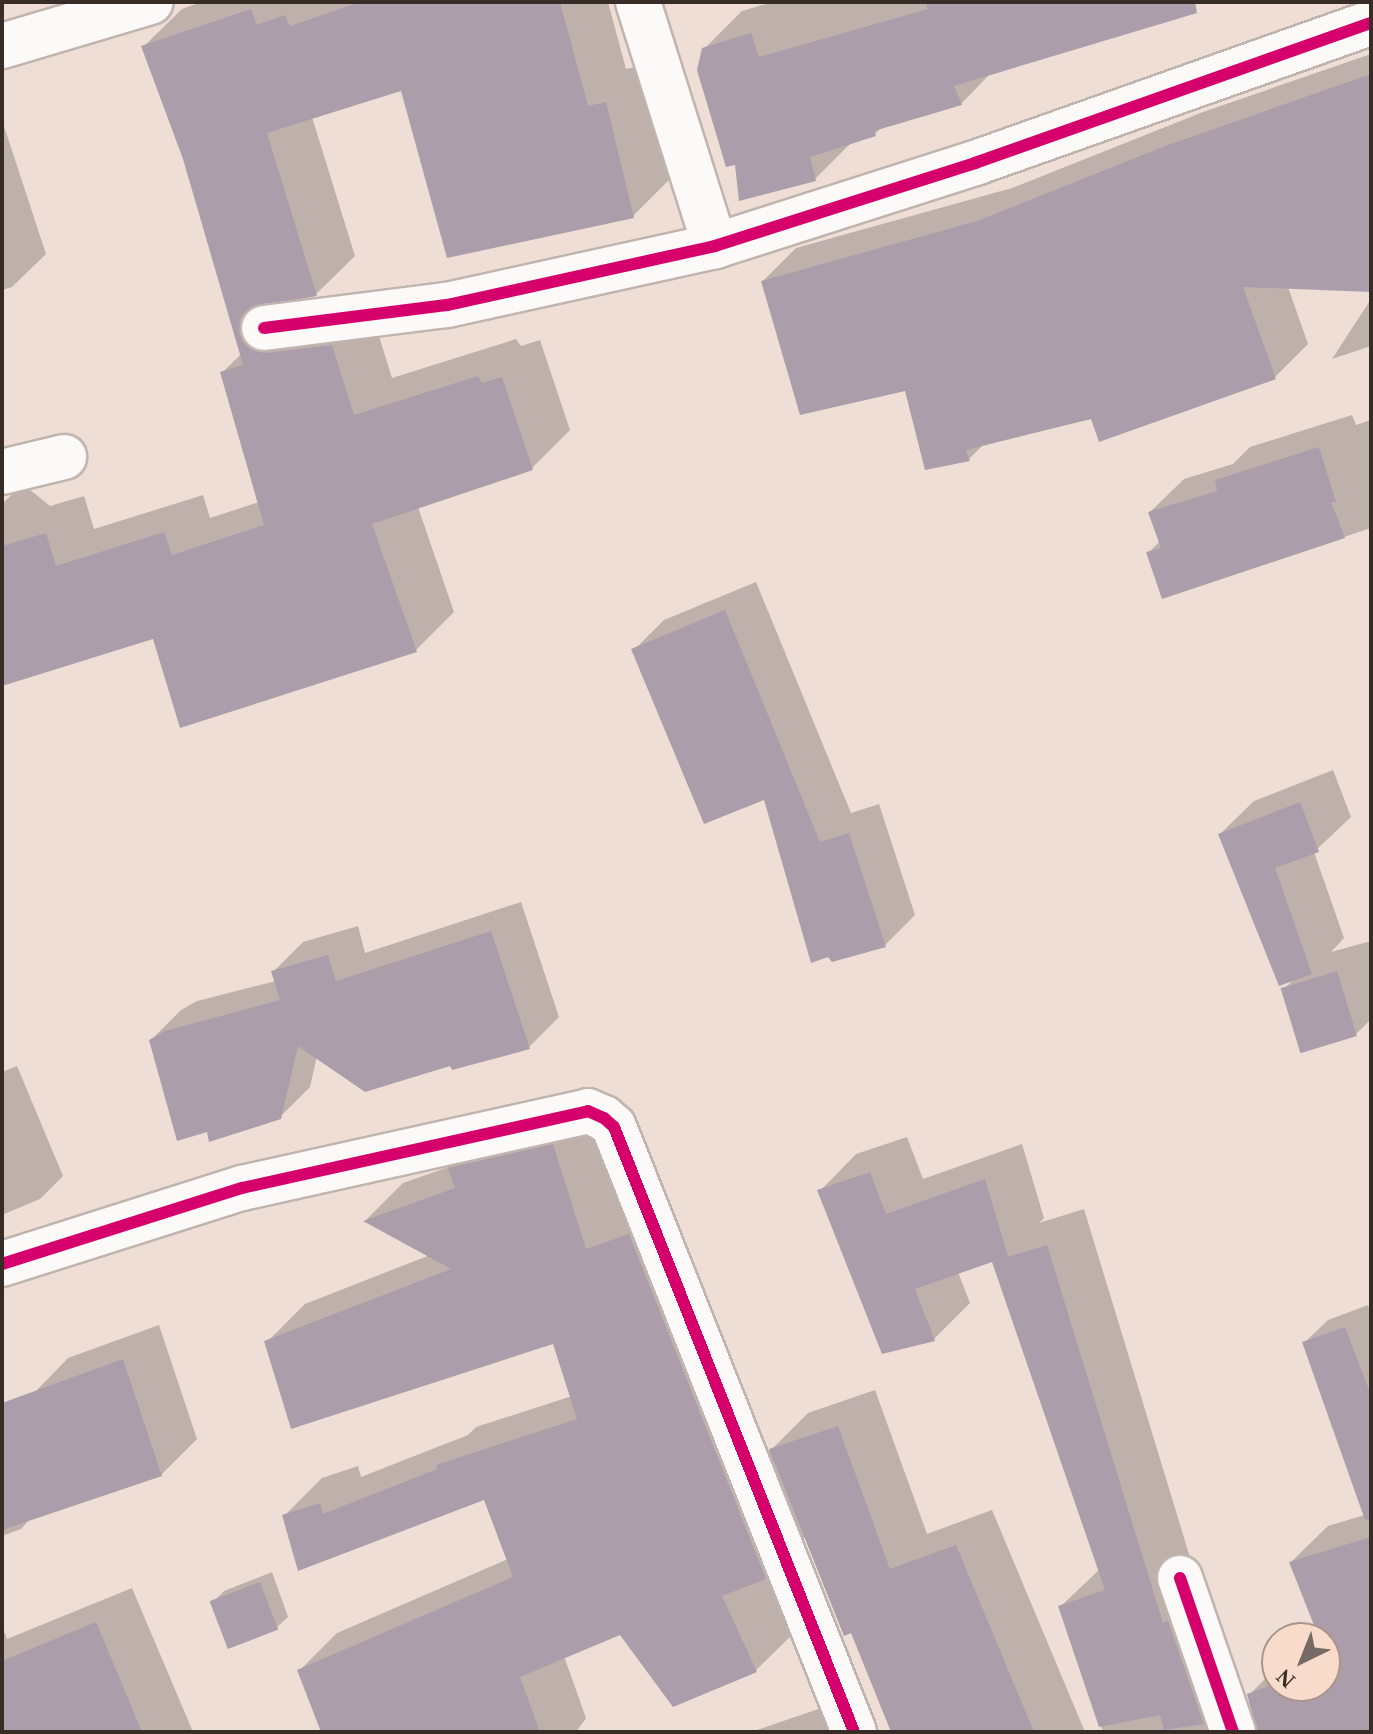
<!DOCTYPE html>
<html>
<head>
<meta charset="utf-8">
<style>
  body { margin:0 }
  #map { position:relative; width:1373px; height:1734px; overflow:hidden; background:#eeded6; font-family:"Times New Roman",serif }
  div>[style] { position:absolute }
  .shadow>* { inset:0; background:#0003 }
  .building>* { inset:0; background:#ab9da9; transform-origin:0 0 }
  .roads { filter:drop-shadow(2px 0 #c1b4ae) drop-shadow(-2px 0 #c1b4ae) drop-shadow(0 2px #c1b4ae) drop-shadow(0 -2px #c1b4ae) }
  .minor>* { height:44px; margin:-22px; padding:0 22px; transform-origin:22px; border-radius:22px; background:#fcfaf9 }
  .cycleway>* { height:12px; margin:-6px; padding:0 6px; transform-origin:6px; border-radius:6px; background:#d6006c }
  span { translate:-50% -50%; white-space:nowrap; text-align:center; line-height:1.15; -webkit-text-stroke:8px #f9dbcc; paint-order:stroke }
  .frame { position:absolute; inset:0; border:4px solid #372c26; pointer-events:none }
  .north { position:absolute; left:1261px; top:1622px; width:80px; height:80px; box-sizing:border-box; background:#f9dbcc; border:2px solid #ab958a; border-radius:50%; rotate:223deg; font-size:22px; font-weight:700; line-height:32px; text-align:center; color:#372c26 }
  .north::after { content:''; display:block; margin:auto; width:28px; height:36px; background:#776a64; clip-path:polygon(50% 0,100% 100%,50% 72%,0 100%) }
</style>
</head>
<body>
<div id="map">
  <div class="shadow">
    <div style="clip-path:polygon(201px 2px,608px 2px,626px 69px,644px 65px,671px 178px,633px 216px,402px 89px,312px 117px,355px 256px,316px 294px,281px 300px,283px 305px,370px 307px,392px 378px,516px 339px,521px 346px,540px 340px,570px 430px,532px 468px,418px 507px,454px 612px,416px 650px,154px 636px,2px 684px,2px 504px,23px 484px,50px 506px,84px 496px,94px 529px,203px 495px,210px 518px,259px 502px,222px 373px,242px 353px,185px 158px,143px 47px,182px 9px)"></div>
    <div style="clip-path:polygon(773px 2px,1157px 2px,992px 72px,961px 104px,882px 127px,875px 134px,853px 141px,815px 179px,737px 163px,704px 49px,742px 11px)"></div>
    <div style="clip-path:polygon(1371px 54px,1371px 290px,1288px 287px,1308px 344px,1275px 377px,985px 443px,969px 459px,926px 468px,906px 388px,763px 281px,796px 248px,1012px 188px,1203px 112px)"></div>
    <div style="clip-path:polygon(2px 120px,46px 254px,12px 287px,2px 290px)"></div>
    <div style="clip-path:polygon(1371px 299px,1371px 346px,1332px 359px)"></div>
    <div style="clip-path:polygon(1352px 415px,1356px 425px,1371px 420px,1371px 528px,1163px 597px,1148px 553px,1160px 541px,1150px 512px,1184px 479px,1233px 464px,1250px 447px)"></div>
    <div style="clip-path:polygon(756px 582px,851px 813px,879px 804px,915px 915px,885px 945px,765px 797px,634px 650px,664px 620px)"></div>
    <div style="clip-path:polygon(1333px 770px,1351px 817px,1314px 852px,1344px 938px,1331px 952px,1371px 941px,1371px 1019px,1356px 1034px,1283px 990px,1295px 978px,1220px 834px,1254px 801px)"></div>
    <div style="clip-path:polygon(521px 902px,559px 1017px,529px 1047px,453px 1068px,451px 1064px,317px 1056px,310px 1087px,280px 1117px,209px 1129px,151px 1040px,181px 1010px,197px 1001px,276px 981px,273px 972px,303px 942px,358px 926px,365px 953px)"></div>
    <div style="clip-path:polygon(17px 1066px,63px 1176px,40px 1199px,2px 1215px,2px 1072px)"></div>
    <div style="clip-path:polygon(591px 1107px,624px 1212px,667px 1197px,769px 1452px,808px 1413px,875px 1390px,927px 1534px,992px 1510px,1085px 1732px,893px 1732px,852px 1631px,806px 1536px,767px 1575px,794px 1633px,756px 1670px,620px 1632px,564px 1656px,586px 1718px,576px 1732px,323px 1732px,299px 1671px,337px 1633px,508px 1559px,485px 1498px,299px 1568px,284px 1516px,322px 1478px,358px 1466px,361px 1477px,468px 1435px,476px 1427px,572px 1396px,554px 1342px,267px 1342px,305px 1304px,430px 1255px,366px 1220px,403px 1183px,454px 1165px,489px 1130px)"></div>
    <div style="clip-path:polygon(907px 1137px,923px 1179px,1022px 1144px,1044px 1218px,1039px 1223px,1084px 1209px,1199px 1587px,1245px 1703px,1255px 1717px,1249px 1695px,1277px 1667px,1277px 1686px,1325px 1686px,1325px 1638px,1322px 1638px,1291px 1562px,1328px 1526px,1371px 1513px,1371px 1732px,1103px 1732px,1061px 1606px,1100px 1569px,994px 1260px,958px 1272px,970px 1303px,934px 1339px,820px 1191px,856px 1154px)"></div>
    <div style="clip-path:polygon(1368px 1305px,1371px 1313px,1371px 1498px,1304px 1343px,1328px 1320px)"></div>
    <div style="clip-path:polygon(159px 1325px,197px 1439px,161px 1475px,32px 1517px,21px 1529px,2px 1536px,2px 1411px,33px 1394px,68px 1358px)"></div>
    <div style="clip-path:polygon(272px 1572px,288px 1617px,276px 1628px,213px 1602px,224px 1591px)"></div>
    <div style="clip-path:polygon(132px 1588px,193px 1732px,2px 1732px,2px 1626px,7px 1639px)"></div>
    <div style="clip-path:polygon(839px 1702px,850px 1732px,751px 1732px)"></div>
  </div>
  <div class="building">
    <div style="clip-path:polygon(360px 2px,560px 2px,588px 106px,606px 102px,634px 218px,447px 258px,401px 91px,267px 133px,317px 296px,250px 308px,241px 318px,239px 332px,245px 344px,254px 351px,266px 353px,332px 345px,354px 415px,478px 376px,482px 383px,502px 377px,533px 470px,372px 524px,417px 652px,180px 728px,153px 639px,2px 686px,2px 546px,46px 533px,56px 566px,164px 532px,172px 555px,264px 525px,220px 372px,243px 365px,183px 159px,141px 46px,251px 9px,257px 25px,285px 15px,290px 26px)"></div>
    <div style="clip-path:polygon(925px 2px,1195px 2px,1197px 13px,954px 86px,962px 105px,874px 131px,876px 136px,810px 157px,816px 181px,739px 201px,735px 165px,726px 167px,697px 70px,702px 48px,751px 33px,759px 57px,928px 9px)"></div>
    <div style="clip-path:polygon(1371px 74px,1371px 292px,1243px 287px,1276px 379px,1099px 442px,1091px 419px,966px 450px,970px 461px,925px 470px,905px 391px,800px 415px,761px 281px,977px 221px,1168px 145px)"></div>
    <div style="clip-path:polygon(1319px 447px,1336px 502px,1331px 502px,1345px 538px,1162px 599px,1146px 552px,1161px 548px,1148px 512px,1217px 491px,1215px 480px)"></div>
    <div style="clip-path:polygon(725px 610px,820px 842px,849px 833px,886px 947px,832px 962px,828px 957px,811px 963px,764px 800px,704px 824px,631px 649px)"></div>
    <div style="clip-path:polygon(1300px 802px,1319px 852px,1275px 868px,1312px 974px,1279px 986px,1218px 834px)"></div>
    <div style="clip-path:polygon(491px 931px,530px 1049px,452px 1070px,450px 1066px,365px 1092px,298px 1046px,281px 1119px,209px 1142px,207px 1132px,177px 1141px,149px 1040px,165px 1031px,280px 1000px,271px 971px,328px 955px,336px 981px)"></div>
    <div style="left:1337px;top:971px;width:68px;height:59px;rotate:73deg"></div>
    <div style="clip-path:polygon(553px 1144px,586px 1249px,629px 1234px,766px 1579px,722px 1596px,757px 1672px,673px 1707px,620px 1635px,520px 1677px,540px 1732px,321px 1732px,297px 1670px,513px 1577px,484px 1500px,298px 1571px,282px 1515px,320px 1503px,323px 1514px,437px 1469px,436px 1465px,577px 1419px,553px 1344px,291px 1429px,264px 1341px,451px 1269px,363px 1221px,455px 1188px,448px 1168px)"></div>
    <div style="clip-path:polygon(870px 1172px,886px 1214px,985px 1179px,1008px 1256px,1003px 1258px,1047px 1245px,1163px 1623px,1168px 1621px,1204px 1724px,1164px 1730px,1160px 1715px,1099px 1727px,1058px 1606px,1105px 1590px,992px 1262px,915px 1289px,935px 1341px,882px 1354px,817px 1190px)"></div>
    <div style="clip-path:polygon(1345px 1327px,1371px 1395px,1371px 1519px,1365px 1520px,1302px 1342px)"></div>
    <div style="clip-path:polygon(123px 1359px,162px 1476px,2px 1530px,2px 1403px)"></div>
    <div style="clip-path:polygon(838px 1426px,890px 1569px,956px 1545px,1034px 1732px,891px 1732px,851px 1633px,844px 1636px,769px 1449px)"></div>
    <div style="clip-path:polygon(1371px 1537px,1371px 1732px,1257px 1732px,1247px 1694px,1277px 1683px,1277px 1686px,1325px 1686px,1325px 1665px,1329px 1663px,1325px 1638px,1319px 1638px,1289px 1562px)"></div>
    <div style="left:260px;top:1582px;width:51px;height:54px;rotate:69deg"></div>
    <div style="clip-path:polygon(96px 1622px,142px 1732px,2px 1732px,2px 1661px)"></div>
  </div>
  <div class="roads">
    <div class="minor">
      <div style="left:638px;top:2px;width:256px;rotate:72.5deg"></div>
      <div style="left:2px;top:46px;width:155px;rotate:-16.5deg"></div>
      <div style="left:264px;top:328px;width:184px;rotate:-7.2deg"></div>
      <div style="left:447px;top:305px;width:274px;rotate:-12.4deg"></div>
      <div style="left:715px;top:246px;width:273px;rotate:-17.7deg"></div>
      <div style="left:975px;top:163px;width:420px;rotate:-19.5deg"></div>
      <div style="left:2px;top:472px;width:64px;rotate:-13.6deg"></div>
      <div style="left:2px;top:1264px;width:252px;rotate:-17.6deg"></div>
      <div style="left:242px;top:1188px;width:354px;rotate:-12.5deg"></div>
      <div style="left:588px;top:1111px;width:17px;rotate:24deg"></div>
      <div style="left:604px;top:1118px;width:13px;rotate:42deg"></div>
      <div style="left:614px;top:1127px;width:651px;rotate:68.36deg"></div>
      <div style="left:1180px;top:1578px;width:163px;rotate:71deg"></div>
    </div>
  </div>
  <div class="cycleway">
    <div style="left:264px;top:328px;width:184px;rotate:-7.2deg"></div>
    <div style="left:447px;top:305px;width:274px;rotate:-12.4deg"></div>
    <div style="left:715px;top:246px;width:273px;rotate:-17.7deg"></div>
    <div style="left:975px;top:163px;width:420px;rotate:-19.5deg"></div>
    <div style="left:2px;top:1264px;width:252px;rotate:-17.6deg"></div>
    <div style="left:242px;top:1188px;width:354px;rotate:-12.5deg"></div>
    <div style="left:588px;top:1111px;width:17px;rotate:24deg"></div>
    <div style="left:604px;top:1118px;width:13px;rotate:42deg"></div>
    <div style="left:614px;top:1127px;width:651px;rotate:68.36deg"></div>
    <div style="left:1180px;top:1578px;width:163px;rotate:71deg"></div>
  </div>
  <div class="frame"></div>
  <div class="north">N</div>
</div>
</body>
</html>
